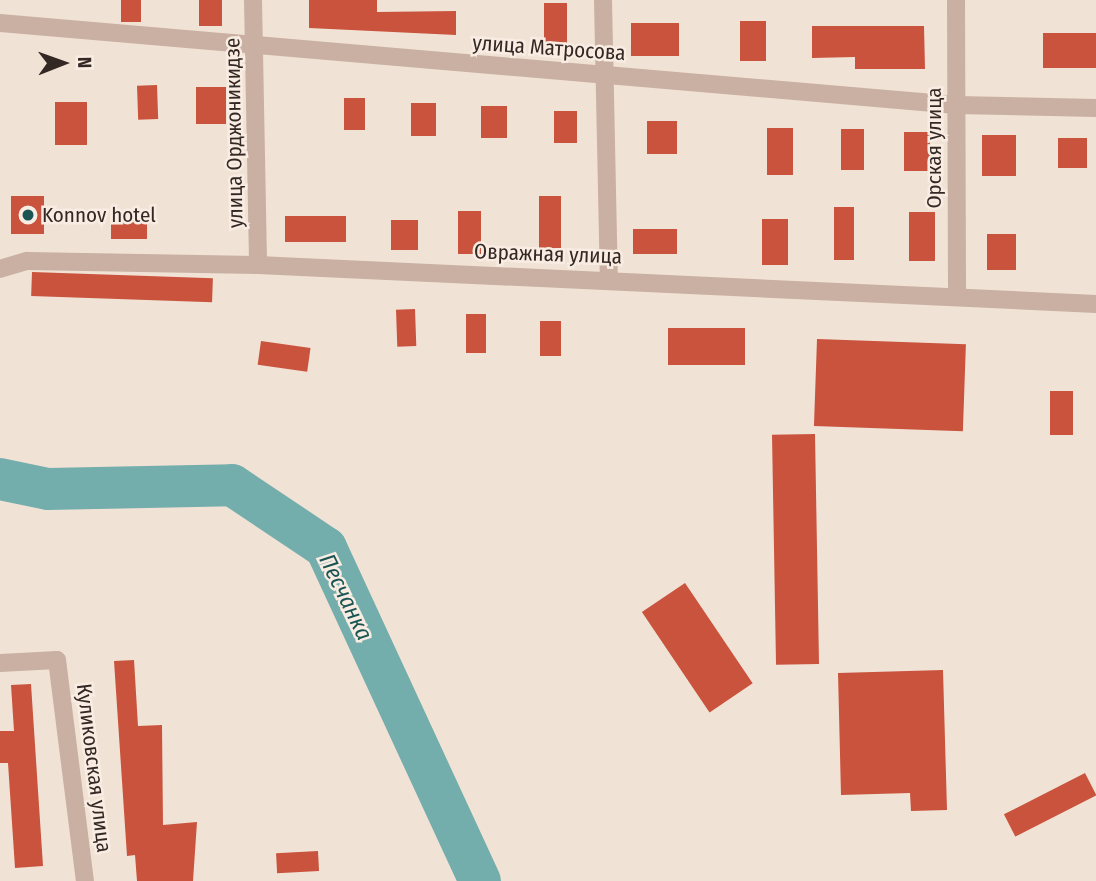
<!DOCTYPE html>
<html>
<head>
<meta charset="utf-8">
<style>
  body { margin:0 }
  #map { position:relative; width:1096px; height:881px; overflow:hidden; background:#f1e2d6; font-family:"Fira Sans Condensed",sans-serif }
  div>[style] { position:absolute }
  .river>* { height:42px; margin:-21px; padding:0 21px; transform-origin:21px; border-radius:21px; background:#74aeac }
  .building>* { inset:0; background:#c9533c; transform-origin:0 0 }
  .street>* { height:18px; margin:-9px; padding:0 9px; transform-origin:9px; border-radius:9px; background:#c9b0a2 }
  .dots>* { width:19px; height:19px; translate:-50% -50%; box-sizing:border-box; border:4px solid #f9ece2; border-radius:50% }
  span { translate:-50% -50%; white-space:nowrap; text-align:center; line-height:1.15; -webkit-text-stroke:5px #f9ece2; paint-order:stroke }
  .street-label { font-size:21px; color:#332824 }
  .poi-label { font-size:21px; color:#332824 }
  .left { translate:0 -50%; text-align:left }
  .water-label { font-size:23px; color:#1a5554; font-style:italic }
  .north { position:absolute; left:28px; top:28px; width:70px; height:70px; -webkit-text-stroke:5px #f9ece2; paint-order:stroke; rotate:89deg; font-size:19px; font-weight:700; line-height:28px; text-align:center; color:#332824 }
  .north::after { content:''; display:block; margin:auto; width:24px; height:32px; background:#332824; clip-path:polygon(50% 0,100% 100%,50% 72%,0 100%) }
</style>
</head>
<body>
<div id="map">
  <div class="river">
    <div style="left:0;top:479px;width:49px;rotate:11.8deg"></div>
    <div style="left:48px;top:489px;width:184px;rotate:-1.2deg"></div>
    <div style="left:232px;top:485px;width:113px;rotate:33.8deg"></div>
    <div style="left:326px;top:548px;width:367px;rotate:65.2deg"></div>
  </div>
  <div class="building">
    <div style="left:121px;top:0;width:20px;height:22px"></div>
    <div style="left:199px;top:0;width:23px;height:26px"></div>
    <div style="clip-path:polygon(309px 0,377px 0,377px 12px,456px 11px,456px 35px,309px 28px)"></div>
    <div style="left:567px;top:3px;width:40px;height:23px;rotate:90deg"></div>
    <div style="left:766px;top:21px;width:40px;height:26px;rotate:90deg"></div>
    <div style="left:631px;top:23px;width:48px;height:33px"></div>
    <div style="clip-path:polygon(812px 26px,924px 26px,925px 69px,855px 69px,855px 57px,812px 58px)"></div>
    <div style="left:1043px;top:33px;width:53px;height:35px"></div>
    <div style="left:157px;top:85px;width:34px;height:20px;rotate:88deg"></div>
    <div style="left:196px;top:87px;width:30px;height:37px"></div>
    <div style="left:344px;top:98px;width:21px;height:32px"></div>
    <div style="left:55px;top:102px;width:32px;height:43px"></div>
    <div style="left:411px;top:103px;width:25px;height:33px"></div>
    <div style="left:481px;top:106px;width:26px;height:32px"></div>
    <div style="left:554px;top:111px;width:23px;height:32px"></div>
    <div style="left:647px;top:121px;width:30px;height:33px"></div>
    <div style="left:767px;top:128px;width:26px;height:47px"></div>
    <div style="left:841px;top:129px;width:23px;height:41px"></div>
    <div style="left:904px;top:132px;width:26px;height:39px"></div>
    <div style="left:982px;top:135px;width:34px;height:41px"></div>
    <div style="left:1058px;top:138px;width:29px;height:30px"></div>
    <div style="left:11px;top:196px;width:33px;height:38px"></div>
    <div style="left:539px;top:196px;width:22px;height:52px"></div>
    <div style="left:834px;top:207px;width:20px;height:53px"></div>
    <div style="left:458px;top:211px;width:23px;height:43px"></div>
    <div style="left:909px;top:212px;width:26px;height:49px"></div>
    <div style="left:346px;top:216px;width:26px;height:61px;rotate:90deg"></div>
    <div style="left:111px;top:219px;width:36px;height:20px"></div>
    <div style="left:762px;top:219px;width:26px;height:46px"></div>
    <div style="left:391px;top:220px;width:27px;height:30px"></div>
    <div style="left:633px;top:229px;width:44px;height:25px"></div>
    <div style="left:987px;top:234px;width:29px;height:36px"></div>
    <div style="left:32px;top:272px;width:181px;height:24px;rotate:2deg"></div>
    <div style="left:415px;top:309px;width:37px;height:19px;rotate:88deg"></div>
    <div style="left:466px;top:314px;width:20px;height:39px"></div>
    <div style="left:540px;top:321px;width:21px;height:35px"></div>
    <div style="left:668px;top:328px;width:77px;height:37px"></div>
    <div style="left:817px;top:339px;width:149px;height:87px;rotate:2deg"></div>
    <div style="left:261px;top:341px;width:50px;height:24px;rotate:8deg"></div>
    <div style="left:1050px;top:391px;width:23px;height:44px"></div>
    <div style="left:815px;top:434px;width:230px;height:43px;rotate:89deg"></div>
    <div style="left:685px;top:583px;width:121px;height:52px;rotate:56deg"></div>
    <div style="clip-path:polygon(134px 660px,138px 726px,162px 725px,163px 825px,197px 822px,193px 881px,137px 881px,135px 855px,127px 856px,114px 661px)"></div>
    <div style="clip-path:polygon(943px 670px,947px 810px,911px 811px,910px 793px,841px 795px,838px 673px)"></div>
    <div style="clip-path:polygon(31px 684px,43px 866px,15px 868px,8px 763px,0 763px,0 731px,14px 731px,11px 685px)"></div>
    <div style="left:1085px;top:773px;width:25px;height:91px;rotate:63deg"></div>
    <div style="left:318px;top:851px;width:20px;height:42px;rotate:87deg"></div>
  </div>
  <div class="street">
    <div style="left:253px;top:0;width:265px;rotate:88.9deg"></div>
    <div style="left:603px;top:0;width:280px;rotate:88.8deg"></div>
    <div style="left:956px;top:0;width:295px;rotate:89.8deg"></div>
    <div style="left:0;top:23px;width:960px;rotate:4.9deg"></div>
    <div style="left:956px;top:105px;width:140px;rotate:1.2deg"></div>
    <div style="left:0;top:269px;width:28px;rotate:-17deg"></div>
    <div style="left:27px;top:261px;width:231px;rotate:1deg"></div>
    <div style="left:258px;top:265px;width:839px;rotate:2.66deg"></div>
    <div style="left:0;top:663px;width:57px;rotate:-3deg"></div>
    <div style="left:57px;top:660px;width:223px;rotate:82.8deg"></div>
  </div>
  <div class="dots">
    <div style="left:28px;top:215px;background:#1a5554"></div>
  </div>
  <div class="street-label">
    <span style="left:549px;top:48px;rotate:4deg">улица Матросова</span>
    <span style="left:234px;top:133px;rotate:-91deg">улица Орджоникидзе</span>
    <span style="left:934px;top:148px;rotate:-90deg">Орская улица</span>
    <span style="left:548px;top:254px;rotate:2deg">Овражная улица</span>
    <span style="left:94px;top:768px;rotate:83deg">Куликовская улица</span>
  </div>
  <div class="poi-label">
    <span class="left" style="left:42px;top:215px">Konnov hotel</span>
  </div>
  <div class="water-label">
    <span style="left:346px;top:597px;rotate:64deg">Песчанка</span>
  </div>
  <div class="north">N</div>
</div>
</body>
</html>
